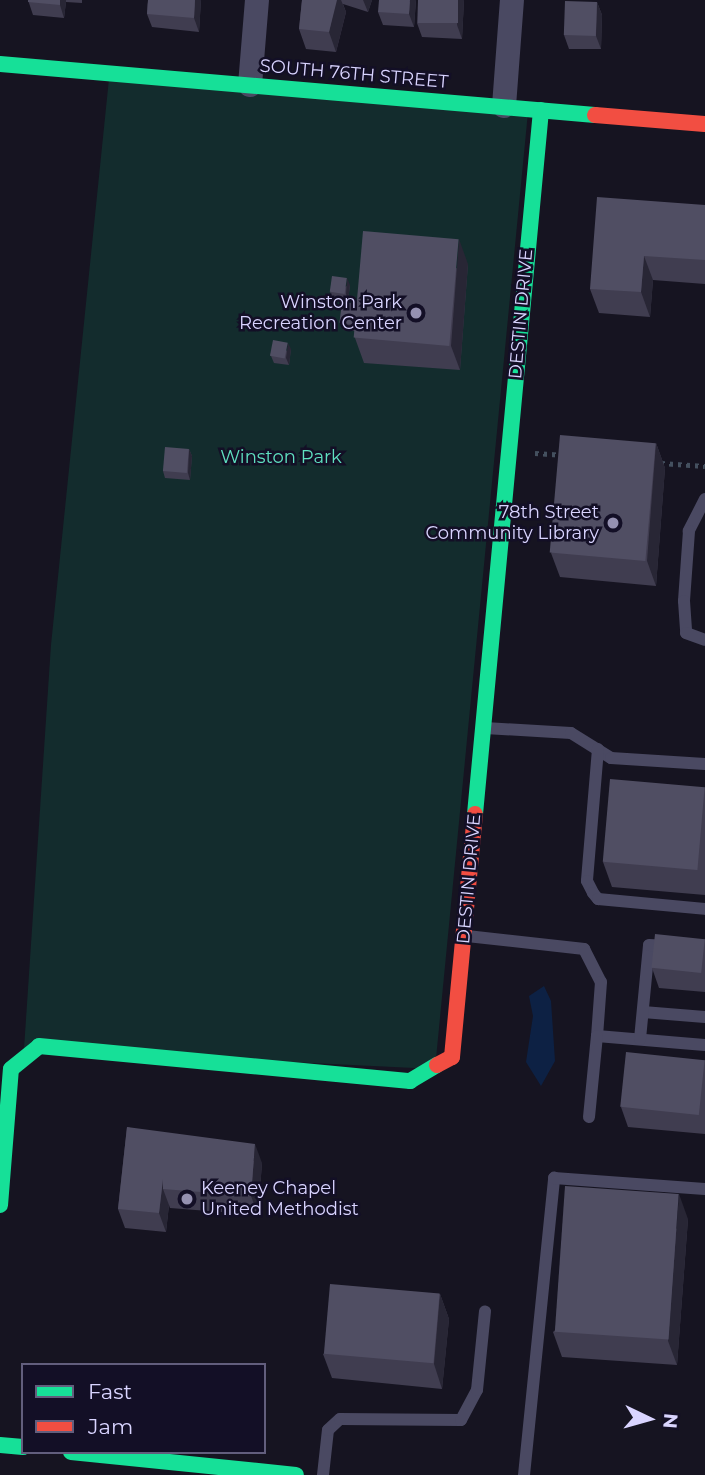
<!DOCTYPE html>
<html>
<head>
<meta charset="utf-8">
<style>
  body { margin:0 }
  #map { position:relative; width:705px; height:1475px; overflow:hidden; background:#161421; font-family:Montserrat,sans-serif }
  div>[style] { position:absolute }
  .green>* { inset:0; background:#132c2d }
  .water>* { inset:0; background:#0d2144 }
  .path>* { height:4.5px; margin-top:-2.25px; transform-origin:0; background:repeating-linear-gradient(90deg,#44505f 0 3.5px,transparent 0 8.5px) }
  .lane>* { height:12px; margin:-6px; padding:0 6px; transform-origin:6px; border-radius:6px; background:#4a4962 }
  .street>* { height:24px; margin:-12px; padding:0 12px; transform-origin:12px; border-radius:12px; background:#4a4962 }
  .fast>* { height:16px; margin:-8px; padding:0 8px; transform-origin:8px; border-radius:8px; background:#16e098 }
  .jam>* { height:16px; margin:-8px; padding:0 8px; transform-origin:8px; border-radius:8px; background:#f24e42 }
  .wall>* { inset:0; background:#403d50 }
  .shaded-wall>* { inset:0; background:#282635 }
  .building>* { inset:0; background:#504e63; transform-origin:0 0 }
  .dots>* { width:19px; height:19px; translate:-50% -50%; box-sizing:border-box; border:4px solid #130f26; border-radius:50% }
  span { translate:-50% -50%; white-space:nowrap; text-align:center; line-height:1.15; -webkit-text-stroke:5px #130f26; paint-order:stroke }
  .street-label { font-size:18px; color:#d9d4ff }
  .poi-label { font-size:18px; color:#d9d4ff }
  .right { translate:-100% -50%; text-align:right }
  .left { translate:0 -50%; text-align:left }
  .park-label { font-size:18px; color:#5fe0c0 }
  .legend { position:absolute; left:21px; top:1363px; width:245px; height:91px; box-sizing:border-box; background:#130f26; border:2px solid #625e7d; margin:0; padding:9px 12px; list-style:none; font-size:21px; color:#d9d4ff }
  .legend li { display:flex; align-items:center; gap:14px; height:35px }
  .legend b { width:35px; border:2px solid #625e7d }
  .north { position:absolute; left:614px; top:1384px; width:70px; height:70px; -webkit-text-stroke:5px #130f26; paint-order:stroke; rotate:95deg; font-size:19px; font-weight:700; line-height:28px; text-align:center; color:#d9d4ff }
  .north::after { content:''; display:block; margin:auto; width:24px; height:32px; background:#d9d4ff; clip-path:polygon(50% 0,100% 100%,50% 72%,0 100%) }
</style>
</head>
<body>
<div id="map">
  <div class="green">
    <div style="clip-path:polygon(110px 69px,528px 112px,435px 1069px,24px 1049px,51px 645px)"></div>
  </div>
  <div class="water">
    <div style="clip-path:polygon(544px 986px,551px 1001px,555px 1061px,541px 1086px,526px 1062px,533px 1016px,529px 996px)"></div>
  </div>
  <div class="path">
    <div style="left:535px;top:453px;width:30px;rotate:4deg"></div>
    <div style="left:661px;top:463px;width:44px;rotate:3.9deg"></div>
  </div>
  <div class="lane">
    <div style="left:705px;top:499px;width:36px;rotate:117deg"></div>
    <div style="left:689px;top:531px;width:70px;rotate:94.1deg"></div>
    <div style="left:684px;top:601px;width:32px;rotate:86deg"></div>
    <div style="left:686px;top:633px;width:20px;rotate:20deg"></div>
    <div style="left:485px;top:728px;width:86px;rotate:3.3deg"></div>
    <div style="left:571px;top:733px;width:47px;rotate:32deg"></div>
    <div style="left:611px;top:758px;width:94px;rotate:3.7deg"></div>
    <div style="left:598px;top:749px;width:132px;rotate:94.8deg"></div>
    <div style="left:587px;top:881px;width:13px;rotate:63deg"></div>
    <div style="left:593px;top:893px;width:8px;rotate:50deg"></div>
    <div style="left:598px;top:899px;width:107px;rotate:5.3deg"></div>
    <div style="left:467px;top:936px;width:118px;rotate:6.3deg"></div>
    <div style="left:584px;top:949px;width:37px;rotate:63deg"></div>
    <div style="left:601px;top:982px;width:54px;rotate:94.2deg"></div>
    <div style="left:597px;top:1036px;width:108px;rotate:4.8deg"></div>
    <div style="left:643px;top:1012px;width:62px;rotate:4.6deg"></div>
    <div style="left:640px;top:1039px;width:94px;rotate:-84.5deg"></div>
    <div style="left:649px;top:945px;width:21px;rotate:3deg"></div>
    <div style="left:589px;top:1117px;width:81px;rotate:-84.4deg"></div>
    <div style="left:323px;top:1475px;width:45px;rotate:-83.7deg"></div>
    <div style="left:328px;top:1430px;width:16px;rotate:-43deg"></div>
    <div style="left:340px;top:1419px;width:121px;rotate:0.5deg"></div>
    <div style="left:461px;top:1420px;width:34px;rotate:-62deg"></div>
    <div style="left:477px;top:1390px;width:79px;rotate:-84.2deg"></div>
    <div style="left:524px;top:1475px;width:299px;rotate:-84.2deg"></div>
    <div style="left:554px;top:1178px;width:151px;rotate:4.2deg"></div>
  </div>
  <div class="street">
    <div style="left:250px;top:85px;width:85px;rotate:-85.3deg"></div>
    <div style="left:504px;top:106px;width:106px;rotate:-85.7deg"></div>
  </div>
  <div class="fast">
    <div style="left:0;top:64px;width:597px;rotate:4.9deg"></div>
    <div style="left:475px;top:814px;width:707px;rotate:-84.64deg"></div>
    <div style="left:0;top:1205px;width:136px;rotate:-85.4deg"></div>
    <div style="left:11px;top:1069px;width:36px;rotate:-39deg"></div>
    <div style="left:39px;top:1046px;width:373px;rotate:5.4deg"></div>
    <div style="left:410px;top:1081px;width:31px;rotate:-31deg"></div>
    <div style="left:0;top:1445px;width:23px;rotate:5deg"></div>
    <div style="left:71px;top:1452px;width:226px;rotate:5.8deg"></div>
  </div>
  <div class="jam">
    <div style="left:595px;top:115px;width:110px;rotate:4.7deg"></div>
    <div style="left:437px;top:1065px;width:17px;rotate:-28deg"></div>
    <div style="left:452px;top:1057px;width:244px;rotate:-84.6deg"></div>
  </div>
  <div class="wall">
    <div style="clip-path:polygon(28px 0,82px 0,82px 3px,66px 2px,64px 18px,33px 15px)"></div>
    <div style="clip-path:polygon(148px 0,201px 0,199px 32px,152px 27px,147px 14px)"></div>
    <div style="clip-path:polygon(302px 0,372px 0,368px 12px,343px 4px,346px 12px,336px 52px,306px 49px,299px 29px)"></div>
    <div style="clip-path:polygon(416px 0,414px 27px,383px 25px,378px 12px)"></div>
    <div style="clip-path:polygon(418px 0,464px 0,462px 39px,422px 37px,417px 23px)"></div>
    <div style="clip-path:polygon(597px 2px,602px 15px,601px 49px,569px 49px,564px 35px)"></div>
    <div style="clip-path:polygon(705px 205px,705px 284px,653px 280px,650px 317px,599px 313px,590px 289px)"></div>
    <div style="clip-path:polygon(468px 264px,460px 370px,364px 363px,355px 338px,355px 331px,343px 330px,341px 323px,358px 304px)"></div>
    <div style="clip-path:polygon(350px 285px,348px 301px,333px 299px,330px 292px)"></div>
    <div style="clip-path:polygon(291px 349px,289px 365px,274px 363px,271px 356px)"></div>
    <div style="clip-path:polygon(656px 443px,665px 468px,656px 586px,560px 577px,551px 553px)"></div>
    <div style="clip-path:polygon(189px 449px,192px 456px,190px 480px,165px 478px,163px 471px)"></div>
    <div style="clip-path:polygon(705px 787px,705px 895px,612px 887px,603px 862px)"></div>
    <div style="clip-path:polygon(705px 939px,705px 992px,659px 988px,652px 968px)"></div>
    <div style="clip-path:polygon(705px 1060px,705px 1134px,628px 1127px,621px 1107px)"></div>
    <div style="clip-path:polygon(127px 1127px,262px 1163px,258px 1215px,170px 1208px,169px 1205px,166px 1232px,125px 1228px,118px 1209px)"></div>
    <div style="clip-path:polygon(688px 1219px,677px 1365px,562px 1357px,553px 1332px)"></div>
    <div style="clip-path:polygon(440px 1294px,449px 1319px,442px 1389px,332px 1378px,323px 1354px)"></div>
  </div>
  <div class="shaded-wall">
    <div style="clip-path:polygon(60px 0,66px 0,66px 2px,64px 18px,60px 5px)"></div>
    <div style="clip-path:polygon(195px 0,201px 0,199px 32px,194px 18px)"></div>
    <div style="clip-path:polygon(336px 0,341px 0,346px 12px,336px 52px,329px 32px)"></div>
    <div style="clip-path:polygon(363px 0,372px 0,368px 12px)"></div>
    <div style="clip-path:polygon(410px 0,416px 0,414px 27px,409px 14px)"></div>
    <div style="clip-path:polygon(458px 0,464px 0,462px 39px,457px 25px)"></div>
    <div style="clip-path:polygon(597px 2px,602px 15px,601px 49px,596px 36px)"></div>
    <div style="clip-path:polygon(459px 239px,468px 264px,460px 370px,451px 346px)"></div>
    <div style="clip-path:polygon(644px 256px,653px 280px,650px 317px,641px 292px)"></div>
    <div style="clip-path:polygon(347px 278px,350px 285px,348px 301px,346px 294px)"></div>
    <div style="clip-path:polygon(288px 343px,291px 349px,289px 365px,286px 358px)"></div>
    <div style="clip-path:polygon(656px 443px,665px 468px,656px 586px,647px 561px)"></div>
    <div style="clip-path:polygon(189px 449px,192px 456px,190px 480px,188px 473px)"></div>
    <div style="clip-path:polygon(255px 1144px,262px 1163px,258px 1215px,251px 1196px)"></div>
    <div style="clip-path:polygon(163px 1179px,163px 1189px,169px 1205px,166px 1232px,159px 1213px)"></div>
    <div style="clip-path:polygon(679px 1194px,688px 1219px,677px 1365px,668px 1341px)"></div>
    <div style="clip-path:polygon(440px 1294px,449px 1319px,442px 1389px,434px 1364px)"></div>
  </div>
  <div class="building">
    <div style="clip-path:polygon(28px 0,60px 0,60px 5px,28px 2px)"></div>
    <div style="clip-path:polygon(148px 0,195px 0,194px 18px,147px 14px)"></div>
    <div style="clip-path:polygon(302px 0,337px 0,329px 32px,299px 29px)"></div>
    <div style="clip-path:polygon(379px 0,410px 0,409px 14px,378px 12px)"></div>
    <div style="left:418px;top:0;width:40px;height:23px"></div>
    <div style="left:565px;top:1px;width:32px;height:34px;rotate:2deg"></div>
    <div style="clip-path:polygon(597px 197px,705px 205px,705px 260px,644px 256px,641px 292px,590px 289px)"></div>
    <div style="left:363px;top:231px;width:96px;height:107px;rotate:5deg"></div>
    <div style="left:332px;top:276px;width:15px;height:16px;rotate:8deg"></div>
    <div style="left:342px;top:302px;width:16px;height:21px;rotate:7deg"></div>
    <div style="left:273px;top:340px;width:15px;height:16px;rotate:11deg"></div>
    <div style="left:560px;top:435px;width:96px;height:118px;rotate:5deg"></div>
    <div style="left:165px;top:447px;width:24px;height:24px;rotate:5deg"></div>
    <div style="left:610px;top:779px;width:95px;height:83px;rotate:5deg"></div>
    <div style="left:655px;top:934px;width:50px;height:34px;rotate:6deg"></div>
    <div style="left:626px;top:1052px;width:79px;height:55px;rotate:6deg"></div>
    <div style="clip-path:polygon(127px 1127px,255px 1144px,251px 1196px,163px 1189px,163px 1179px,159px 1213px,118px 1209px)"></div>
    <div style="left:565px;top:1186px;width:114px;height:146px;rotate:4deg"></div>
    <div style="left:330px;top:1284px;width:110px;height:70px;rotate:5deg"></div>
  </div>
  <div class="dots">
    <div style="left:416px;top:313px;background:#9591b1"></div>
    <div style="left:613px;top:523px;background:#9591b1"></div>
    <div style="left:187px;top:1199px;background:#9591b1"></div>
  </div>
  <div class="street-label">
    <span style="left:354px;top:74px;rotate:5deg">SOUTH 76TH STREET</span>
    <span style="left:521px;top:314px;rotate:-85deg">DESTIN DRIVE</span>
    <span style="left:469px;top:879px;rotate:-85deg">DESTIN DRIVE</span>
  </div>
  <div class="poi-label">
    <span class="right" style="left:402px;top:313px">Winston Park<br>Recreation Center</span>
    <span class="right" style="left:599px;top:523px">78th Street<br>Community Library</span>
    <span class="left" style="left:201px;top:1199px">Keeney Chapel<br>United Methodist</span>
  </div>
  <div class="park-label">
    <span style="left:281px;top:457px">Winston Park</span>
  </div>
  <ul class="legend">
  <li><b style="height:9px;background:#16e098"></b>Fast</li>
  <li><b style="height:9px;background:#f24e42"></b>Jam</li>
  </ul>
  <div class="north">N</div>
</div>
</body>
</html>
